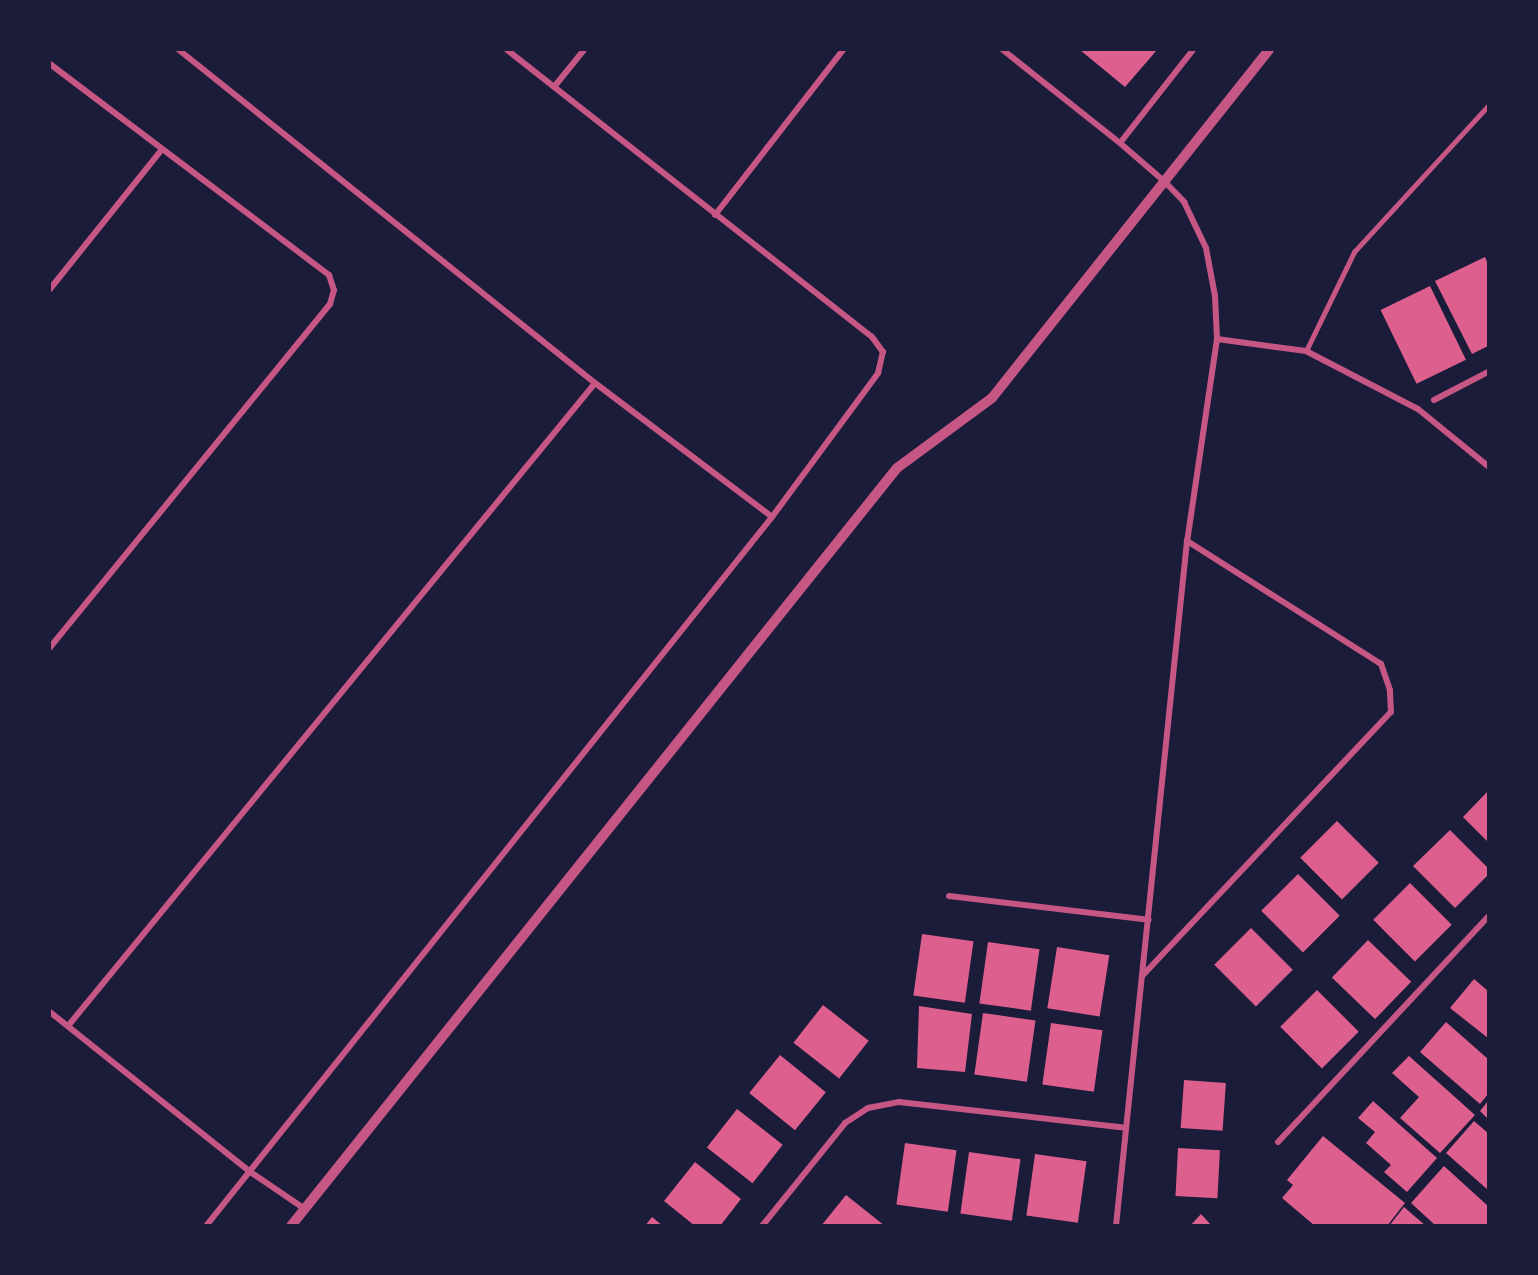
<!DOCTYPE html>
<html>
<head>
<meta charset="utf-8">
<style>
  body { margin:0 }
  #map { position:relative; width:1538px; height:1275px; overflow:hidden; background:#1b1b3a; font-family:Mulish,sans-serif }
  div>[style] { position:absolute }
  .building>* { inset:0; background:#dd5f8e; transform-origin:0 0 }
  .service>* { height:4.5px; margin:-2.25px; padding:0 2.25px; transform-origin:2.25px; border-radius:2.25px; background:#c65784 }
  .minor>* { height:6px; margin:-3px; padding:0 3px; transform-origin:3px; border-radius:3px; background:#c65784 }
  .tertiary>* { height:10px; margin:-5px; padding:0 5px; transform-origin:5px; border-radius:5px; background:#c65784 }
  span { translate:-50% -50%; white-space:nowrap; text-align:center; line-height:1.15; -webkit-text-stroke:4.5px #1b1b3a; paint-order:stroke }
  .frame { position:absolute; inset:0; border:51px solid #1b1b3a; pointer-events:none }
</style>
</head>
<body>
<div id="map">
  <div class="building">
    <div style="clip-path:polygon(1080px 50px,1157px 50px,1125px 87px)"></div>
    <div style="clip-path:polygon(1485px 257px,1488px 264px,1488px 346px,1472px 354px,1435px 281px)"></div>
    <div style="left:1430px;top:286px;width:82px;height:55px;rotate:64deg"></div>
    <div style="clip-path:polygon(1488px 791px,1488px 842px,1463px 817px)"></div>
    <div style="left:1337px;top:821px;width:59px;height:52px;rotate:45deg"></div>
    <div style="clip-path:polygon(1450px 830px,1488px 868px,1488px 875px,1455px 908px,1413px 866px)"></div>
    <div style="left:1298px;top:874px;width:59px;height:52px;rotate:45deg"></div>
    <div style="left:1410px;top:883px;width:59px;height:52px;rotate:45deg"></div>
    <div style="left:1251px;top:928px;width:59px;height:52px;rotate:45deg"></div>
    <div style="left:922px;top:934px;width:52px;height:62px;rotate:8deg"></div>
    <div style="left:1368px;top:940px;width:60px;height:52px;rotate:44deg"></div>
    <div style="left:988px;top:942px;width:52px;height:62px;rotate:8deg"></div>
    <div style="left:1057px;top:947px;width:53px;height:62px;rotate:9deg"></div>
    <div style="clip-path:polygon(1474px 979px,1488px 991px,1488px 1038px,1450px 1008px)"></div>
    <div style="left:1317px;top:990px;width:59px;height:52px;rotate:45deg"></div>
    <div style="left:823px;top:1005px;width:58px;height:48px;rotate:38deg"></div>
    <div style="clip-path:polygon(919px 1006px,972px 1014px,965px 1072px,917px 1068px)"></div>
    <div style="left:983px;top:1013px;width:53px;height:62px;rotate:8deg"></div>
    <div style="clip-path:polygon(1446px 1022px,1488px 1059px,1488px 1094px,1480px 1104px,1420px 1052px)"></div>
    <div style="left:1051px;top:1023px;width:52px;height:62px;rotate:8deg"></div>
    <div style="left:780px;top:1055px;width:59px;height:49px;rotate:39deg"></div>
    <div style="clip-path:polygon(1409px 1056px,1475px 1115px,1440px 1153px,1400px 1118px,1419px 1097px,1392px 1073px)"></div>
    <div style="left:1184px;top:1080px;width:42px;height:48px;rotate:4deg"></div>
    <div style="clip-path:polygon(1373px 1101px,1437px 1158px,1407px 1192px,1384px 1172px,1391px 1165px,1366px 1143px,1375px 1132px,1358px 1118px)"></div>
    <div style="clip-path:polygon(1488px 1101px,1488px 1119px,1480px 1111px)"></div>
    <div style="left:737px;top:1109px;width:58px;height:49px;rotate:38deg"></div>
    <div style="clip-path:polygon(1474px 1121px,1488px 1133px,1488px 1190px,1446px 1153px)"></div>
    <div style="clip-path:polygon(1323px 1136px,1405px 1203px,1387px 1226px,1315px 1226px,1282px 1198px,1293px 1185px,1287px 1180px)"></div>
    <div style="left:905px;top:1143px;width:52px;height:62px;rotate:8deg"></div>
    <div style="left:1178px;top:1148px;width:42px;height:48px;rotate:3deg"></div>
    <div style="left:969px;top:1152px;width:52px;height:62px;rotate:8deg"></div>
    <div style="left:1035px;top:1154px;width:52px;height:62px;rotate:8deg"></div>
    <div style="clip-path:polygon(695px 1162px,741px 1199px,720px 1226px,695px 1226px,664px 1201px)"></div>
    <div style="clip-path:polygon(1444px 1166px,1488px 1206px,1488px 1226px,1436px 1226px,1411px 1203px)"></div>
    <div style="clip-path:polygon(846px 1195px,885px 1226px,821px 1226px)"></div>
    <div style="clip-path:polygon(1404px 1207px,1426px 1226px,1389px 1226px)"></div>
    <div style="clip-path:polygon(1201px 1214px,1212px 1226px,1190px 1226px)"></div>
    <div style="clip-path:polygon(652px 1217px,663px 1226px,645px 1226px)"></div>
  </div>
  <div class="service">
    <div style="left:1306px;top:351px;width:110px;rotate:-64.1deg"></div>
    <div style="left:1354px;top:252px;width:198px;rotate:-47.5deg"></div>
  </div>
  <div class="minor">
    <div style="left:179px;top:50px;width:533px;rotate:38.68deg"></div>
    <div style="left:595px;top:383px;width:222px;rotate:37.1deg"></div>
    <div style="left:1003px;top:50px;width:149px;rotate:38.5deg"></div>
    <div style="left:1120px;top:143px;width:60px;rotate:40.9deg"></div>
    <div style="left:1165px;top:182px;width:28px;rotate:46deg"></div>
    <div style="left:1184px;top:202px;width:51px;rotate:64.4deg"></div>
    <div style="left:1206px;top:248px;width:49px;rotate:79.4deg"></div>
    <div style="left:1215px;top:296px;width:43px;rotate:87.3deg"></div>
    <div style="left:1217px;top:339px;width:204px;rotate:98.4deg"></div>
    <div style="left:1187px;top:541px;width:689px;rotate:95.92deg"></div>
    <div style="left:50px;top:64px;width:350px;rotate:37.1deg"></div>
    <div style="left:329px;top:275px;width:16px;rotate:72deg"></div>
    <div style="left:334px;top:290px;width:15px;rotate:106deg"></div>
    <div style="left:330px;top:304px;width:443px;rotate:129.2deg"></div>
    <div style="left:554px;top:87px;width:48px;rotate:-51deg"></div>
    <div style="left:1120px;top:143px;width:118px;rotate:-51.9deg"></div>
    <div style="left:715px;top:215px;width:209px;rotate:-52.2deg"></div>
    <div style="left:50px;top:289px;width:179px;rotate:-51.3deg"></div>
    <div style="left:1217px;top:339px;width:90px;rotate:7.7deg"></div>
    <div style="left:1306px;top:351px;width:126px;rotate:27.4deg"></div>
    <div style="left:1418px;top:409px;width:90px;rotate:39.2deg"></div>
    <div style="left:1434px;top:400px;width:61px;rotate:-27.4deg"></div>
    <div style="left:949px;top:896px;width:201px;rotate:6.8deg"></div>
    <div style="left:1143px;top:975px;width:361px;rotate:-46.7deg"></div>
    <div style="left:1391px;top:712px;width:22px;rotate:-93deg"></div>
    <div style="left:1390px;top:690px;width:28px;rotate:-109deg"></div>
    <div style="left:1381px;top:664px;width:230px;rotate:-147.6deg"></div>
    <div style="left:50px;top:1012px;width:255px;rotate:38.6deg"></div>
    <div style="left:249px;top:1171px;width:68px;rotate:34.2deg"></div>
    <div style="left:68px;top:1026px;width:831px;rotate:-50.66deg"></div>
    <div style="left:1278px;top:1142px;width:308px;rotate:-47deg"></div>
    <div style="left:206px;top:1226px;width:907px;rotate:-51.4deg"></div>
    <div style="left:772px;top:517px;width:179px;rotate:-53.6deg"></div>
    <div style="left:878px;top:373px;width:22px;rotate:-77deg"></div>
    <div style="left:883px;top:352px;width:19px;rotate:-126deg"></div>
    <div style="left:872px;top:337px;width:464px;rotate:-141.8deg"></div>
    <div style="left:762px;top:1226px;width:132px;rotate:-51.1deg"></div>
    <div style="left:845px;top:1123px;width:27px;rotate:-33deg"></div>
    <div style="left:868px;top:1108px;width:32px;rotate:-11deg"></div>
    <div style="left:899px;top:1102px;width:228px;rotate:6.5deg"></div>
  </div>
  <div class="tertiary">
    <div style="left:291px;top:1226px;width:970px;rotate:-51.36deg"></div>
    <div style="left:897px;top:468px;width:118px;rotate:-36.4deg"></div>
    <div style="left:992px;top:398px;width:445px;rotate:-51.5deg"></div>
  </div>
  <div class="frame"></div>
</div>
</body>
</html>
